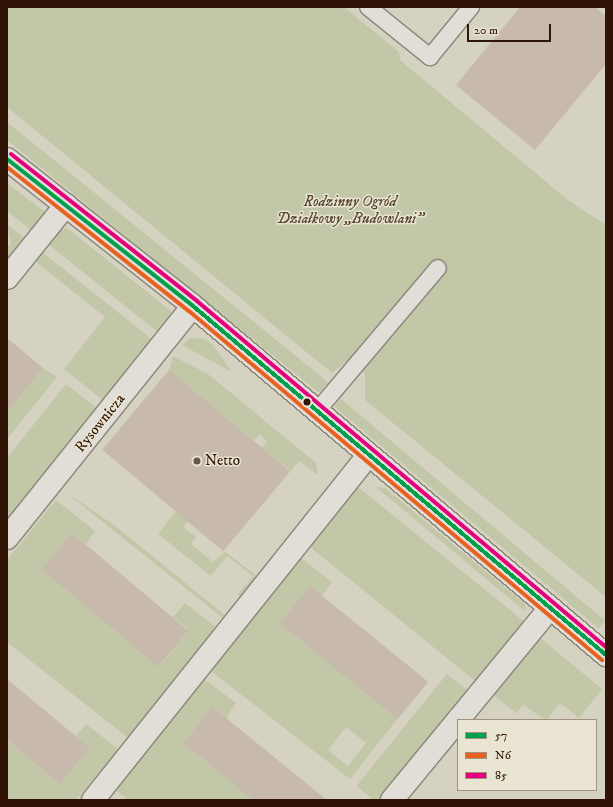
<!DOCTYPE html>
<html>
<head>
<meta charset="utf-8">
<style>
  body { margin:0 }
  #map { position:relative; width:613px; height:807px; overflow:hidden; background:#d6d2c2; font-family:"IM FELL DW Pica",serif }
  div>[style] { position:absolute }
  .green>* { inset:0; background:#c1c7a7; transform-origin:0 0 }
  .building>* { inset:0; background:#c7b9ab; transform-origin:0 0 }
  .roads { filter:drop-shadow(1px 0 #8b857a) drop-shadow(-1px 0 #8b857a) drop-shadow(0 1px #8b857a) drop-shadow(0 -1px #8b857a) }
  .lane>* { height:16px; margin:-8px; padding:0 8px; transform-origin:8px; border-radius:8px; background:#e0ded6 }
  .street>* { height:22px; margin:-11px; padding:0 11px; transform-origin:11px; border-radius:11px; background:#e0ded6 }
  .bus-1>* { height:4px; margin:-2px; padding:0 2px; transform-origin:2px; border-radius:2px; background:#029f4d }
  .bus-2>* { height:4px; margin:-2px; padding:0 2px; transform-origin:2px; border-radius:2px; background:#e86121 }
  .bus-3>* { height:4px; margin:-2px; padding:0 2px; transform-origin:2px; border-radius:2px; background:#e5007d }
  .dots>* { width:11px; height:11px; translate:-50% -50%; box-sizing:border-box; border:2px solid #eae4d2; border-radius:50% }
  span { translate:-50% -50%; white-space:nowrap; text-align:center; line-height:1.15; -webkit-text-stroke:3px #eae4d2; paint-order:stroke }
  .park-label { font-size:15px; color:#56472f; font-style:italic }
  .street-label { font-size:15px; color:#301405 }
  .poi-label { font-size:15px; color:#301405 }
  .left { translate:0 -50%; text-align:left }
  .frame { position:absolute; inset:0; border:8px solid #301405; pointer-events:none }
  .legend { position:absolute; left:457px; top:719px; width:140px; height:72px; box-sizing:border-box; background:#eae4d2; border:1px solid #a09180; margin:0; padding:5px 7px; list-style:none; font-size:12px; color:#301405 }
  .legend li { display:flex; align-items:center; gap:8px; height:20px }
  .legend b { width:20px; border:1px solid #a09180 }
  .scale { position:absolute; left:467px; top:24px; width:84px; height:18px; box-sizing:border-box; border:2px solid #301405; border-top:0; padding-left:5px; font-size:12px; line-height:14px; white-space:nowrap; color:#301405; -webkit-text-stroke:3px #eae4d2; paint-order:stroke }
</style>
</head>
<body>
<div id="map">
  <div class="green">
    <div style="clip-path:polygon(7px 7px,344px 7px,399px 52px,400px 60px,568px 200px,606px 225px,606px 597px,365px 400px,365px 374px,348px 360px,332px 373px,7px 107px)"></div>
    <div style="left:7px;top:122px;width:413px;height:14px;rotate:39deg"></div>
    <div style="clip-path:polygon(7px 183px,45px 212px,33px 232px,7px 211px)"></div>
    <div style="clip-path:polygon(7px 224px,27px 240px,7px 264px,7px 248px,11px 243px)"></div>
    <div style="clip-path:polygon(67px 228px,171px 311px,171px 318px,159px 333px,48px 244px,58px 231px)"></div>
    <div style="clip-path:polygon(42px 252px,153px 340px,104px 401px,64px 369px,105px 317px,35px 261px)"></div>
    <div style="clip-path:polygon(190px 338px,205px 339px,213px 345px,232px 372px,182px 345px)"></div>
    <div style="clip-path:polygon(173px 356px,208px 374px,316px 463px,318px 475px,299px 461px,291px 471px,262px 448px,267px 441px,259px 434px,254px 441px,169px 371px)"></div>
    <div style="clip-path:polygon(43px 368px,57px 377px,7px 439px,7px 412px)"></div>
    <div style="clip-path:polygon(66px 384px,99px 410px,7px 524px,7px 458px)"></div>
    <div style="left:341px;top:399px;width:345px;height:10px;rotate:40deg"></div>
    <div style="left:358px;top:487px;width:214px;height:77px;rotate:39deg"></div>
    <div style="clip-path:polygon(376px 487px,385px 488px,525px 604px,526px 612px)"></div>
    <div style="clip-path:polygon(64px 491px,114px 525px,226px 616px,224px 619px)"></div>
    <div style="clip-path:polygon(56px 500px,95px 531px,86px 544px,72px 533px,43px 568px,160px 666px,189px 630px,173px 617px,185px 603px,217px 628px,128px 738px,7px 642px,7px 560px)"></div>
    <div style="clip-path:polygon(176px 511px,188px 521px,183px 527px,196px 537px,191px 544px,213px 562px,225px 552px,258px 577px,242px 602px,238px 594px,253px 576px,227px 556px,211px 576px,158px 534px)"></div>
    <div style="clip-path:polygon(evenodd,301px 558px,332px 582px,322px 596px,310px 587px,280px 623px,398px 718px,350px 779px,211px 671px,301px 558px,346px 727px,366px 743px,348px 766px,328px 750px,346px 727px)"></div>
    <div style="clip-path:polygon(538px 636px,602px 689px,579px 718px,560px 703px,546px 720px,523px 705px,516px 713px,491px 693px)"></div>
    <div style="left:447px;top:674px;width:26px;height:144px;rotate:39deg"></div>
    <div style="clip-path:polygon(204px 679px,236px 703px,226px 718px,212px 707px,183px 743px,253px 800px,128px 800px,116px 790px)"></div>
    <div style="clip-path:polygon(86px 724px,118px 749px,76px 800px,7px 800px,7px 740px,60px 784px,90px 748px,76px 736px)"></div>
  </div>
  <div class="building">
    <div style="clip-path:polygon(520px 7px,595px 7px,606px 16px,606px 64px,535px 150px,456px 85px)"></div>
    <div style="clip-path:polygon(7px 338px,43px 368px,7px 412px)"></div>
    <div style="left:169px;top:370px;width:158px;height:104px;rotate:40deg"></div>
    <div style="left:72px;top:533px;width:152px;height:47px;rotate:40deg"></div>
    <div style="left:310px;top:586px;width:152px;height:48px;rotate:39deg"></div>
    <div style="clip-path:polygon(7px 679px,90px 748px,60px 784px,7px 740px)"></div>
    <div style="clip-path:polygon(212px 707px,226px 718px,327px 800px,253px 800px,183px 743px)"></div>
  </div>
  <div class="roads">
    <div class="lane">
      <div style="left:368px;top:7px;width:80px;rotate:38.9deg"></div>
      <div style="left:430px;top:57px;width:65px;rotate:-50.6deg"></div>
      <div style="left:317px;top:411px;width:187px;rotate:-49.8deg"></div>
    </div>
    <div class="street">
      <div style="left:7px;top:159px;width:237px;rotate:38.3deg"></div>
      <div style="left:193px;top:306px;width:541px;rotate:40.2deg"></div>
      <div style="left:7px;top:278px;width:94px;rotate:-51.1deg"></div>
      <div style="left:7px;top:538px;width:297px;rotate:-51.3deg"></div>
      <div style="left:458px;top:720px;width:145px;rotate:-50.6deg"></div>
      <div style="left:93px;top:800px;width:440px;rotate:-51.4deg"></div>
      <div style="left:392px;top:800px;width:104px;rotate:-50.5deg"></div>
    </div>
  </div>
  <div class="bus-1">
    <div style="left:7px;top:159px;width:237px;rotate:38.3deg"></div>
    <div style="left:193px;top:306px;width:541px;rotate:40.2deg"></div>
  </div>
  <div class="bus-2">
    <div style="left:7px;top:167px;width:232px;rotate:38.4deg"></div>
    <div style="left:189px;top:311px;width:541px;rotate:40.2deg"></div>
  </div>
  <div class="bus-3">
    <div style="left:11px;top:154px;width:237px;rotate:38.3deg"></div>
    <div style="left:197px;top:301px;width:536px;rotate:40.23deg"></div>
  </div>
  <div class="dots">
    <div style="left:307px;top:402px;background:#301405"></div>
    <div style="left:197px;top:461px;background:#6a5647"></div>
  </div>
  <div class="park-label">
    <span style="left:350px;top:210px">Rodzinny Ogród<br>Działkowy „Budowlani”</span>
  </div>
  <div class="street-label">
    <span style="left:100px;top:423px;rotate:-51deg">Rysownicza</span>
  </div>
  <div class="poi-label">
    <span class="left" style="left:205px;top:461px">Netto</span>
  </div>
  <div class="frame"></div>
  <ul class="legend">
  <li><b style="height:5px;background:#029f4d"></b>57</li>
  <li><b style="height:5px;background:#e86121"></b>N6</li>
  <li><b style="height:5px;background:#e5007d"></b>85</li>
  </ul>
  <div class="scale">20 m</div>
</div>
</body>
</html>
